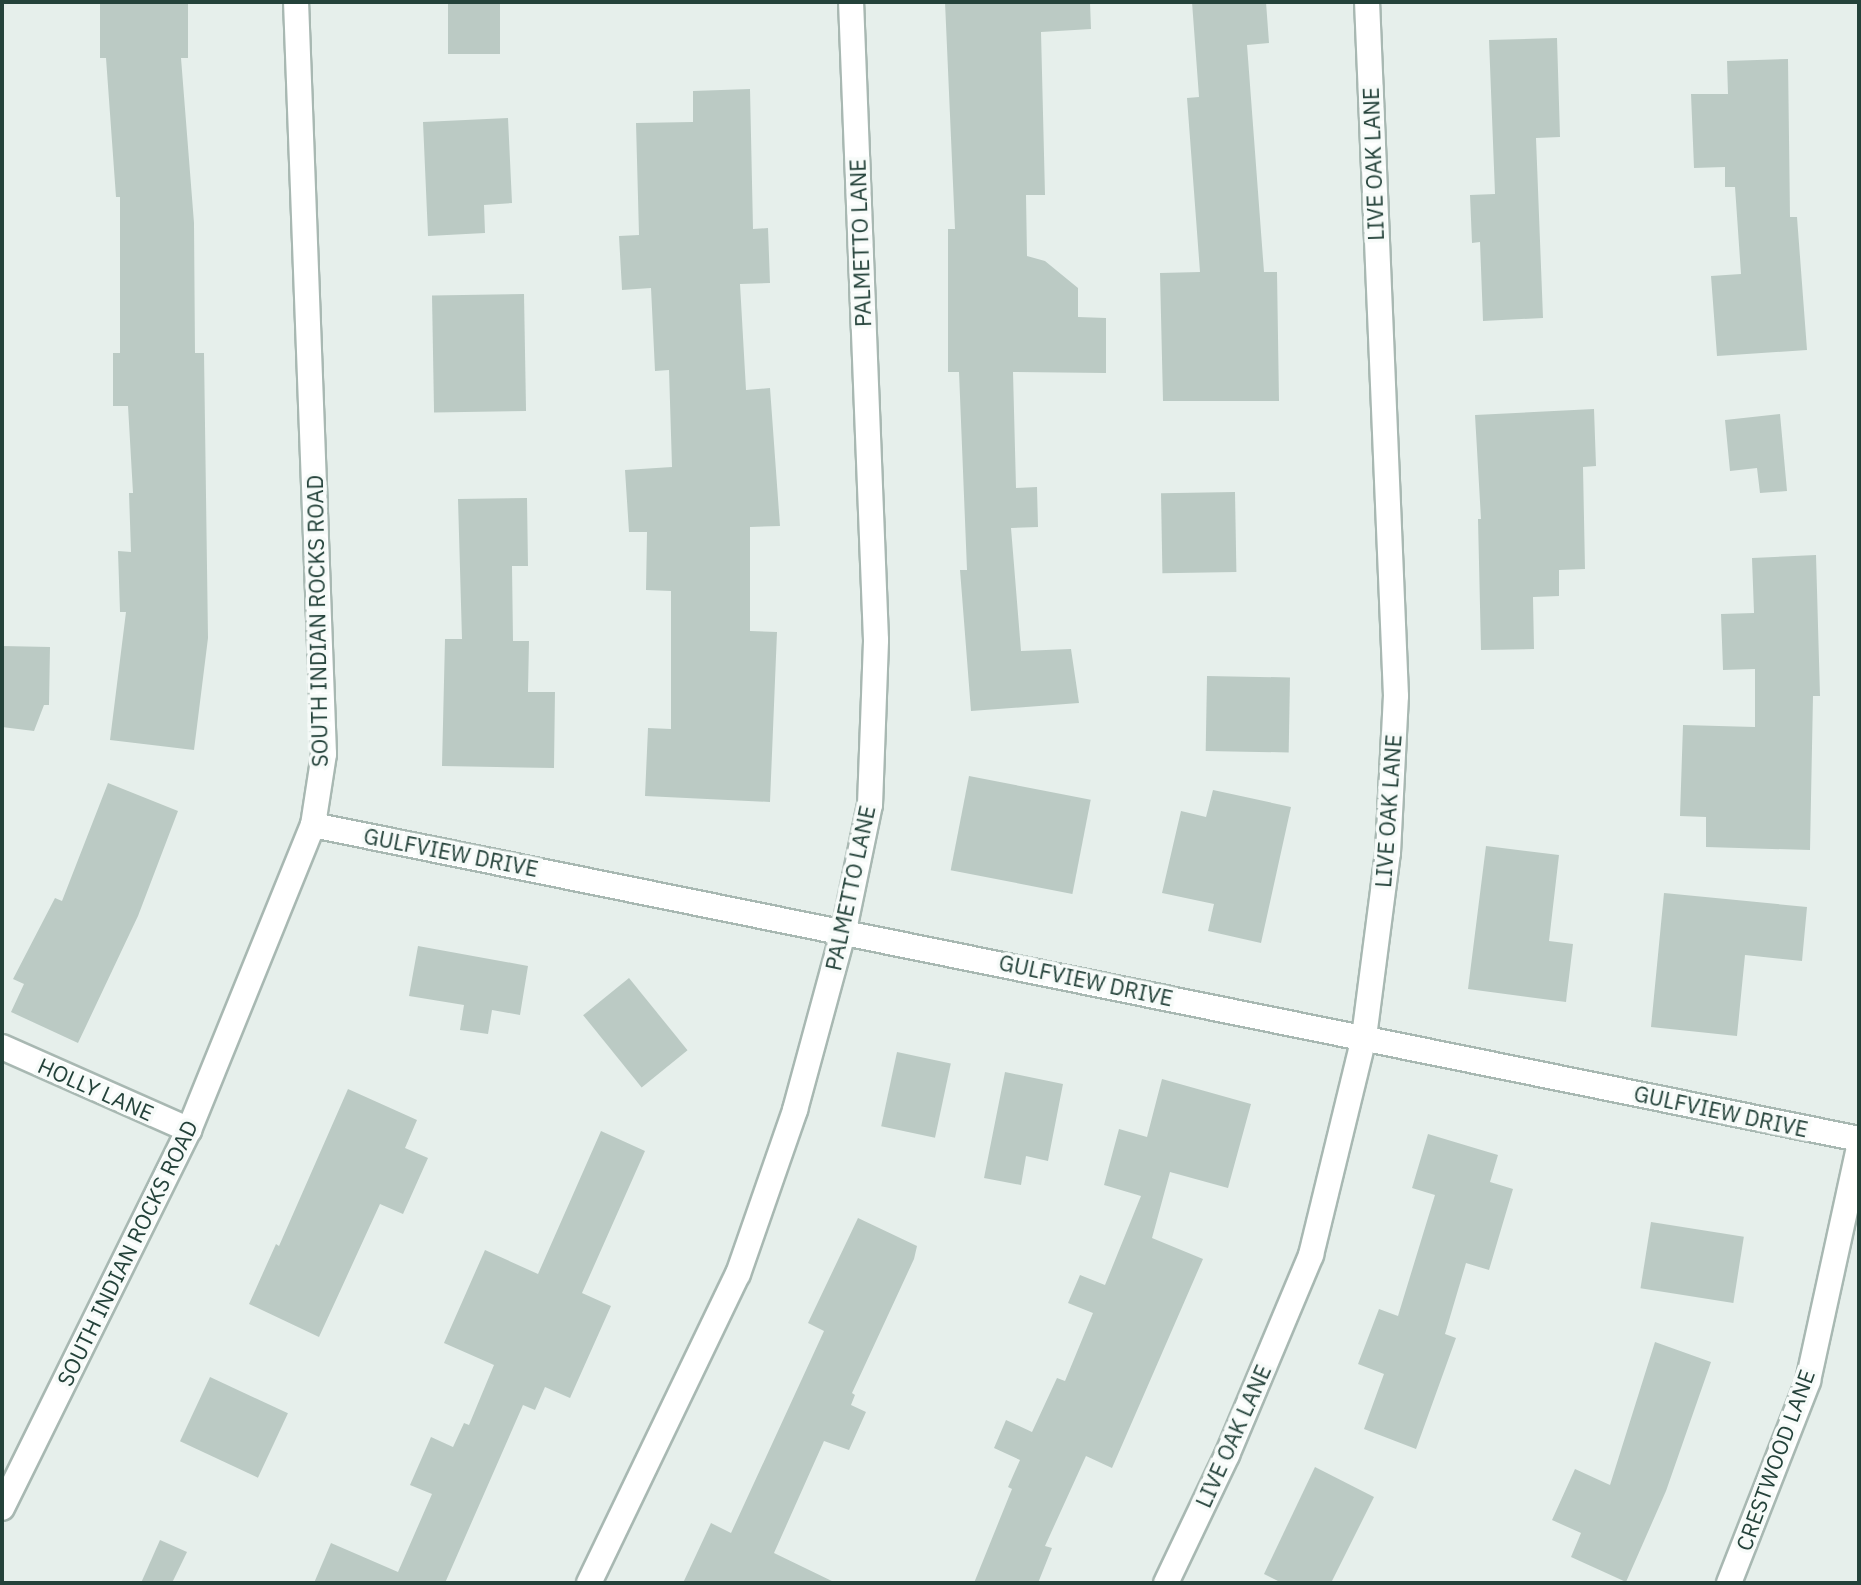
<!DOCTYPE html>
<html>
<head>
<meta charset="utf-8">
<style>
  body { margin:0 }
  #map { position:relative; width:1861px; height:1585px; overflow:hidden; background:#e6efeb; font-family:"IBM Plex Sans",sans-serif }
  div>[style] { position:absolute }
  .building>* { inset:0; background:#bbcac4; transform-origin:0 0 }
  .roads { filter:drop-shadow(2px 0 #a8b8b2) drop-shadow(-2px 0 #a8b8b2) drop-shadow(0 2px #a8b8b2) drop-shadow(0 -2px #a8b8b2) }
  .minor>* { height:24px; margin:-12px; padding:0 12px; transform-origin:12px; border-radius:12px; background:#fff }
  .tertiary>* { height:24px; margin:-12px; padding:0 12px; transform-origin:12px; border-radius:12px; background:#fff }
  span { translate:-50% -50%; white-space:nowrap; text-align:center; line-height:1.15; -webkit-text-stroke:7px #f7fbf9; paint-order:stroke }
  .street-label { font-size:22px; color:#24423a }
  .frame { position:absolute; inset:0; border:4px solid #24423a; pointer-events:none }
</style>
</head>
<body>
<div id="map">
  <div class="building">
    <div style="clip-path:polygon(100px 2px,188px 2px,188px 58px,181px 58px,194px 223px,195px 353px,204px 353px,208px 638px,194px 750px,110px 740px,126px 612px,120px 612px,118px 551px,131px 552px,129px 493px,133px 493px,128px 406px,113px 406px,113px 353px,120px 353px,120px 197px,116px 197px,106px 58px,100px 58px)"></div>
    <div style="left:448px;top:2px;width:52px;height:52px"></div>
    <div style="clip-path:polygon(945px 2px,1090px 2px,1091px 29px,1041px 32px,1045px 195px,1026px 195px,1027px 256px,1045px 261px,1078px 288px,1078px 317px,1106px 318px,1106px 373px,1013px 372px,1016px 488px,1037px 487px,1038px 527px,1011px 528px,1021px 651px,1071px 649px,1079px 703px,971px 711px,960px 570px,967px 570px,959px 372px,948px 372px,948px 229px,955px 229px)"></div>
    <div style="clip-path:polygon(1192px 2px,1266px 2px,1269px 43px,1247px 45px,1264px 272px,1277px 272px,1279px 401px,1163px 401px,1160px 273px,1200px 272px,1187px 98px,1199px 97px)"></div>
    <div style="clip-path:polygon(1557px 38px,1560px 137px,1536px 138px,1543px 318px,1483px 321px,1480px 242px,1472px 243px,1470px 195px,1495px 194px,1489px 40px)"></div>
    <div style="clip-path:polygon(1788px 59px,1790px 217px,1797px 217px,1807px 350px,1717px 356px,1711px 276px,1741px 274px,1735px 187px,1725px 187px,1725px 167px,1694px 168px,1691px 94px,1728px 94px,1727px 61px)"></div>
    <div style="clip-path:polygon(750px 89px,753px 229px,768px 228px,770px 283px,740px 284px,746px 390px,770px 388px,780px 526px,750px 527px,750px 631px,777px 632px,770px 802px,645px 796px,648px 728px,671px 729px,671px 591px,646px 590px,647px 532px,629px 532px,625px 470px,672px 467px,669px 370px,655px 371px,651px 288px,622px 290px,619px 236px,639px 235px,636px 123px,693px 122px,693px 91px)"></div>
    <div style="clip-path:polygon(508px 118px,512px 203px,484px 205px,485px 233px,428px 236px,423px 122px)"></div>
    <div style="left:524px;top:294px;width:117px;height:92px;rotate:89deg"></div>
    <div style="clip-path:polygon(1594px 409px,1596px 466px,1583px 467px,1585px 569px,1559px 570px,1559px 596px,1533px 597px,1534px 649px,1481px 650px,1478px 519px,1481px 519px,1475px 415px)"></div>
    <div style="clip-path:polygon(1780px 414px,1787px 491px,1760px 493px,1757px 468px,1730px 471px,1725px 420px)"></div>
    <div style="left:1235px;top:492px;width:80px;height:74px;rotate:89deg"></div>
    <div style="clip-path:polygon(527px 498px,528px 566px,512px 566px,513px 641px,529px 641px,528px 692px,555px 692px,554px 768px,442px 766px,445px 639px,462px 639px,458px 499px)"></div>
    <div style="clip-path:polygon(1816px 555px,1820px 696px,1813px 696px,1810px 850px,1706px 847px,1706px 817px,1680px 816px,1683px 725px,1755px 727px,1755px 669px,1723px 670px,1721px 614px,1754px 613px,1752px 558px)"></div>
    <div style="clip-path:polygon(2px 646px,50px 647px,49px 705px,44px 705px,34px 731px,2px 727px)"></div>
    <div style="left:1207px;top:676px;width:83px;height:75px;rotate:1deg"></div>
    <div style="left:969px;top:776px;width:124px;height:96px;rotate:11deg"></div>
    <div style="clip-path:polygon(108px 783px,178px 811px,138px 916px,78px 1043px,11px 1012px,24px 984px,13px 979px,55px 898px,62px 901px)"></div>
    <div style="clip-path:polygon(1213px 790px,1291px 807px,1261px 943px,1208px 931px,1214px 904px,1162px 893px,1181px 811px,1206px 817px)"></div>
    <div style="clip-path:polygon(1486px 846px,1559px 855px,1549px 941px,1573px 944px,1566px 1002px,1468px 989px)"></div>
    <div style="clip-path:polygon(1664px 893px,1807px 907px,1802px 961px,1745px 955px,1737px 1036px,1651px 1027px)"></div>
    <div style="clip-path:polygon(418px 946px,528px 966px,520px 1015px,492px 1010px,488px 1034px,460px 1030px,464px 1005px,409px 996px)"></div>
    <div style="left:629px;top:978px;width:93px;height:59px;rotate:51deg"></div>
    <div style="left:897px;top:1052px;width:55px;height:76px;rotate:12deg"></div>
    <div style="clip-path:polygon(1005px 1072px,1063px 1084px,1048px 1161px,1026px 1156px,1021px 1185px,984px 1178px)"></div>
    <div style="clip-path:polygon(1162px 1079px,1251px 1104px,1228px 1188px,1170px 1172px,1152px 1238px,1203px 1259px,1112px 1468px,1086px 1456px,1045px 1546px,1052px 1548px,1038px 1583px,974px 1583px,1012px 1489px,1008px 1487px,1020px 1460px,994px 1448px,1006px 1420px,1032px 1432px,1057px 1378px,1065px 1381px,1093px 1313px,1068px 1303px,1080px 1275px,1105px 1285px,1141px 1196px,1104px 1185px,1119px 1129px,1147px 1137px)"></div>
    <div style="clip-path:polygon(348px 1089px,417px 1120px,405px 1148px,428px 1158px,403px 1214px,380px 1204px,319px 1337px,249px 1304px,276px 1244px,279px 1246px)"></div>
    <div style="clip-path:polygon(601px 1131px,645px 1151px,582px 1293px,611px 1306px,570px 1398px,545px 1387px,535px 1410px,523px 1405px,445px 1583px,314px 1583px,331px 1543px,398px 1572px,432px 1494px,410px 1485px,431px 1437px,453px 1447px,464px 1423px,469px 1425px,494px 1365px,444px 1343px,485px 1250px,538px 1274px)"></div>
    <div style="clip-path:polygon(1428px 1134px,1498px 1155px,1490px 1182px,1513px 1189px,1489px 1270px,1466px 1263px,1445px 1334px,1456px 1338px,1416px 1449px,1364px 1429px,1384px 1374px,1358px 1364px,1379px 1309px,1398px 1316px,1435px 1195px,1412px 1188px)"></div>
    <div style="clip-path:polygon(858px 1218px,917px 1246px,914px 1259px,852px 1393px,855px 1395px,851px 1405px,866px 1412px,849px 1450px,824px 1441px,774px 1553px,836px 1583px,683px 1583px,711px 1523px,731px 1533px,824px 1331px,808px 1323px)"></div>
    <div style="left:1651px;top:1222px;width:94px;height:67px;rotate:9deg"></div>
    <div style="clip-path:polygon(1655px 1342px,1711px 1362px,1666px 1491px,1626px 1582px,1571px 1557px,1581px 1533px,1552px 1520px,1575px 1469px,1610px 1485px)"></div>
    <div style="left:210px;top:1377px;width:86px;height:71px;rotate:25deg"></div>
    <div style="clip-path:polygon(1315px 1467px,1374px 1497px,1331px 1583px,1282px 1583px,1264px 1574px)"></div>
    <div style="clip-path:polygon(160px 1540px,187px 1552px,172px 1583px,141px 1583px)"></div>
  </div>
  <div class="roads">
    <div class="minor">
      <div style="left:313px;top:825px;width:1578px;rotate:11.48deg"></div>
      <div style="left:2px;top:1047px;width:205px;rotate:23.9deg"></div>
      <div style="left:589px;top:1583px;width:343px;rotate:-64.3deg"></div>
      <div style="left:738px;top:1274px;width:174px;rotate:-70.8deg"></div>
      <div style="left:795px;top:1110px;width:187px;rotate:-74.8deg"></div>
      <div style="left:844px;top:930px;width:128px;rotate:-78.3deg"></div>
      <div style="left:870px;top:805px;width:165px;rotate:-87.9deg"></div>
      <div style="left:876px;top:640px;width:638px;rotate:-92.24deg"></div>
      <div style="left:1166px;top:1583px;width:142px;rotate:-64.5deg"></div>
      <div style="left:1227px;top:1455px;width:217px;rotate:-67.2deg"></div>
      <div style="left:1311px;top:1255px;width:224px;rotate:-76.3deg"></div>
      <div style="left:1364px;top:1037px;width:186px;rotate:-82.6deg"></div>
      <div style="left:1388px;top:853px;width:157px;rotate:-87.1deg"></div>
      <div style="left:1396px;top:696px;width:695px;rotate:-92.39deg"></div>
      <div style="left:1729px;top:1583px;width:217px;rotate:-68.6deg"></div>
      <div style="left:1808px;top:1381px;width:239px;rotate:-77.7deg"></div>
    </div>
    <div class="tertiary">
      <div style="left:2px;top:1508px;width:422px;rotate:-63.7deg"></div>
      <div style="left:189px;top:1130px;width:329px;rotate:-67.9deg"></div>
      <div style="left:313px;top:825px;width:72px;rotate:-81.2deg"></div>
      <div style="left:324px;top:754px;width:753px;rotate:-92.13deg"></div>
    </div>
  </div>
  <div class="street-label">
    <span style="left:1373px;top:164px;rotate:-92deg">LIVE OAK LANE</span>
    <span style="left:860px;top:243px;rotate:-92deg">PALMETTO LANE</span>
    <span style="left:317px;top:621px;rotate:-91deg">SOUTH INDIAN ROCKS ROAD</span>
    <span style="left:1388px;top:811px;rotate:-86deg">LIVE OAK LANE</span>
    <span style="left:451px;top:852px;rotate:11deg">GULFVIEW DRIVE</span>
    <span style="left:850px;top:888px;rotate:-78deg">PALMETTO LANE</span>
    <span style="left:1086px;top:980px;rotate:12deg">GULFVIEW DRIVE</span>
    <span style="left:96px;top:1089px;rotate:24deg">HOLLY LANE</span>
    <span style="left:1721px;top:1111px;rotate:12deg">GULFVIEW DRIVE</span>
    <span style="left:127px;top:1253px;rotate:-64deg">SOUTH INDIAN ROCKS ROAD</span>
    <span style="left:1233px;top:1436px;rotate:-66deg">LIVE OAK LANE</span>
    <span style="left:1775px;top:1460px;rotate:-70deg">CRESTWOOD LANE</span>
  </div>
  <div class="frame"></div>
</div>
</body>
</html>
